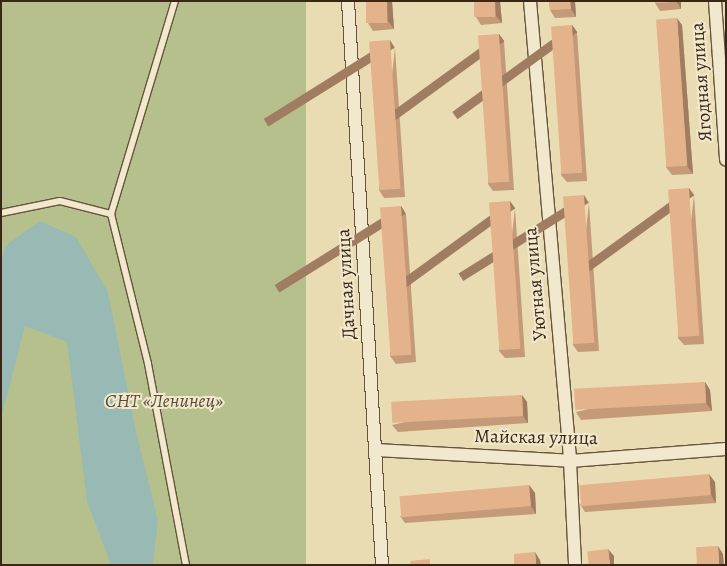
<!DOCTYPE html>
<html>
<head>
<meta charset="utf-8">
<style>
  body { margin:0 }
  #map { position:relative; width:727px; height:566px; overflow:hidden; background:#e9dcb2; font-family:Alegreya,serif }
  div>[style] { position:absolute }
  .green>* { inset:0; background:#b5c08d; transform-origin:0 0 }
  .water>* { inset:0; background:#99bab4 }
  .roads { filter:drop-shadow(1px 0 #66543d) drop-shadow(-1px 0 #66543d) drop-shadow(0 1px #66543d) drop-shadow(0 -1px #66543d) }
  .lane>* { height:6px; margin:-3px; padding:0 3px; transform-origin:3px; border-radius:3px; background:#f1e8cd }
  .street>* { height:12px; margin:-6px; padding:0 6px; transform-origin:6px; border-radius:6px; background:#f1e8cd }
  .wall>* { inset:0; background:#c49a78 }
  .shaded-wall>* { inset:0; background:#a07d61; transform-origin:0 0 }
  .building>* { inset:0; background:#e4b38b; transform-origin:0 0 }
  span { translate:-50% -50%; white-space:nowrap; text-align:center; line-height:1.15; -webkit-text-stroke:4px #f1e8cd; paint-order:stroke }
  .street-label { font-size:19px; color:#3a2616 }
  .park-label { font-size:19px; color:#594c34; font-style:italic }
  .frame { position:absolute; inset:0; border:2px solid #3a2616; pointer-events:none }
</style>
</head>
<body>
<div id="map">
  <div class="green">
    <div style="left:1px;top:1px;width:305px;height:564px"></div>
  </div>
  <div class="water">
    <div style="clip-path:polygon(40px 221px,76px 237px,108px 292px,136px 432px,158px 520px,153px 565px,111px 565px,87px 501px,67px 342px,25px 326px,1px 419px,1px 265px,5px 246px)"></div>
  </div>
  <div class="roads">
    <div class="lane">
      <div style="left:1px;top:213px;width:60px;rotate:-11.5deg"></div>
      <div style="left:60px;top:201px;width:53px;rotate:14.3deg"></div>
      <div style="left:111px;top:214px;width:222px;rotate:-73.3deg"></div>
      <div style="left:111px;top:214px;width:154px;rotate:76.1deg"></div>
      <div style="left:148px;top:364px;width:205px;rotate:79.3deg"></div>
    </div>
    <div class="street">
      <div style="left:348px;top:1px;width:565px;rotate:86.55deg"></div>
      <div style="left:530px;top:1px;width:462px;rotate:85deg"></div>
      <div style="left:570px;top:461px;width:104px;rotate:87.2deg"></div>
      <div style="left:715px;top:1px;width:159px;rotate:86deg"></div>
      <div style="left:376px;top:450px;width:194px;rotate:3.2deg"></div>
      <div style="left:570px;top:461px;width:156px;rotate:-4.4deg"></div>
    </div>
  </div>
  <div class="wall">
    <div style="clip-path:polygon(392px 1px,394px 29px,373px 31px,368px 23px)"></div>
    <div style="clip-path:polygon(500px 1px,502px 23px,481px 25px,476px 17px)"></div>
    <div style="clip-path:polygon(549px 1px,575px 1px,576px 17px,555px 18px,550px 10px)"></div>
    <div style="clip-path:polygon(681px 1px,681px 9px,660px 11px,655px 3px)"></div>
    <div style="clip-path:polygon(572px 25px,577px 32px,587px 181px,567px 182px,561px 175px)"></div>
    <div style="clip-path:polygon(682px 25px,693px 174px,672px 175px,666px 167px)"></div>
    <div style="clip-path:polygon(499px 34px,504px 41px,514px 190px,493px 191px,488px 184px)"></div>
    <div style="clip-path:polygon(395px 48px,405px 197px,384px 198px,379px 190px)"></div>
    <div style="clip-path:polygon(694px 195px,704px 344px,684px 345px,678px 338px)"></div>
    <div style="clip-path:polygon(589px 203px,599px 351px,578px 352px,573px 345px)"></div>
    <div style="clip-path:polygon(401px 206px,406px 214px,416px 362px,396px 364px,390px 356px)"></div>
    <div style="clip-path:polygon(515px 208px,525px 357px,505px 358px,499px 351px)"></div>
    <div style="clip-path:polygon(705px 382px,710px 390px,712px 411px,581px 420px,576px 412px)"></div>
    <div style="clip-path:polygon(522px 395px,527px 402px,528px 423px,398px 432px,392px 425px)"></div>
    <div style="clip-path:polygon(715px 482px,716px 503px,585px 512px,580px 504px)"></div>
    <div style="clip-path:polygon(529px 485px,535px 493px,536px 514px,405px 523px,400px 516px)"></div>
  </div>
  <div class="shaded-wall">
    <div style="clip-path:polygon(387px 1px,392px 1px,394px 29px,388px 21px)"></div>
    <div style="clip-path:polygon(495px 1px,500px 1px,502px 23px,496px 16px)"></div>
    <div style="clip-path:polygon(570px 1px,575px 1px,576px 17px,571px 9px)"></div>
    <div style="clip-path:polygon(676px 1px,681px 1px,681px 9px)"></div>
    <div style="clip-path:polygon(677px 18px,682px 25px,693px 174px,687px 166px)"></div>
    <div style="left:572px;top:25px;width:9px;height:148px;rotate:54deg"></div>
    <div style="left:499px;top:34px;width:9px;height:148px;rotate:54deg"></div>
    <div style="left:390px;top:40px;width:9px;height:149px;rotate:58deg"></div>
    <div style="left:689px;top:188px;width:9px;height:148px;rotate:54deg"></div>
    <div style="left:584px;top:195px;width:9px;height:148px;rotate:58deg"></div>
    <div style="left:510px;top:201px;width:9px;height:148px;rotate:54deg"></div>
    <div style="left:401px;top:206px;width:9px;height:149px;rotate:58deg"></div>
    <div style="clip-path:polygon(705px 382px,710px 390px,712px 411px,706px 403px)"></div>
    <div style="clip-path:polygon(522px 395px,527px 402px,528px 423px,523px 416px)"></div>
    <div style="clip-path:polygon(709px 474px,715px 482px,716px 503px,711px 495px)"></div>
    <div style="clip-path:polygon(529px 485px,535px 493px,536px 514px,531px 506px)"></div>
    <div style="clip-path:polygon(718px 546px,723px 554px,724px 565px,719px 565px)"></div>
    <div style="clip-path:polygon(608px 549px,614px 556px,614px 565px,610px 565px)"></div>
    <div style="clip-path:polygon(535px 552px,540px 560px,541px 565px,536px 565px)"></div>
  </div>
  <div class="building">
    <div style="left:366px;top:1px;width:21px;height:22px"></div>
    <div style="left:474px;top:1px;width:21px;height:16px"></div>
    <div style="clip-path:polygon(549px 1px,570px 1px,571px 9px,550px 10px)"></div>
    <div style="clip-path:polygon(655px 1px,676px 1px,676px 2px,655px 3px)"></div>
    <div style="left:677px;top:18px;width:148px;height:21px;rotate:86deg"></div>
    <div style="left:572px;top:25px;width:148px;height:21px;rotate:86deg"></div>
    <div style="left:499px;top:34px;width:148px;height:21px;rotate:86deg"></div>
    <div style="left:390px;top:40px;width:149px;height:21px;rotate:86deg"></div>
    <div style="left:689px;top:188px;width:148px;height:21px;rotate:86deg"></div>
    <div style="left:584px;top:195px;width:148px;height:21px;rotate:86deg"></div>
    <div style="left:510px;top:201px;width:148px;height:21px;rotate:86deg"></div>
    <div style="left:401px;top:206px;width:149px;height:21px;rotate:86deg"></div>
    <div style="left:705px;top:382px;width:21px;height:131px;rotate:87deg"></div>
    <div style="left:522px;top:395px;width:21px;height:131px;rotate:87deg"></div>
    <div style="left:709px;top:474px;width:21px;height:130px;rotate:85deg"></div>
    <div style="left:529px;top:485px;width:21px;height:130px;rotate:85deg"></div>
    <div style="left:718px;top:546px;width:19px;height:22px;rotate:87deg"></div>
    <div style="left:608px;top:549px;width:16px;height:21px;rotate:83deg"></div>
    <div style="clip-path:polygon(535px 552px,536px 565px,514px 565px,514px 554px)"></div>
    <div style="clip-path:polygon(430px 559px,430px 565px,411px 565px,410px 561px)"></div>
  </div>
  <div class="street-label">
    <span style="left:702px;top:82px;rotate:-94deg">Ягодная улица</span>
    <span style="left:347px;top:284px;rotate:-93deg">Дачная улица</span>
    <span style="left:536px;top:284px;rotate:-95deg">Уютная улица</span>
    <span style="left:536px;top:438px;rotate:1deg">Майская улица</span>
  </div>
  <div class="park-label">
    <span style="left:164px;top:402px">СНТ «Ленинец»</span>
  </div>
  <div class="frame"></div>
</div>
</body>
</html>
